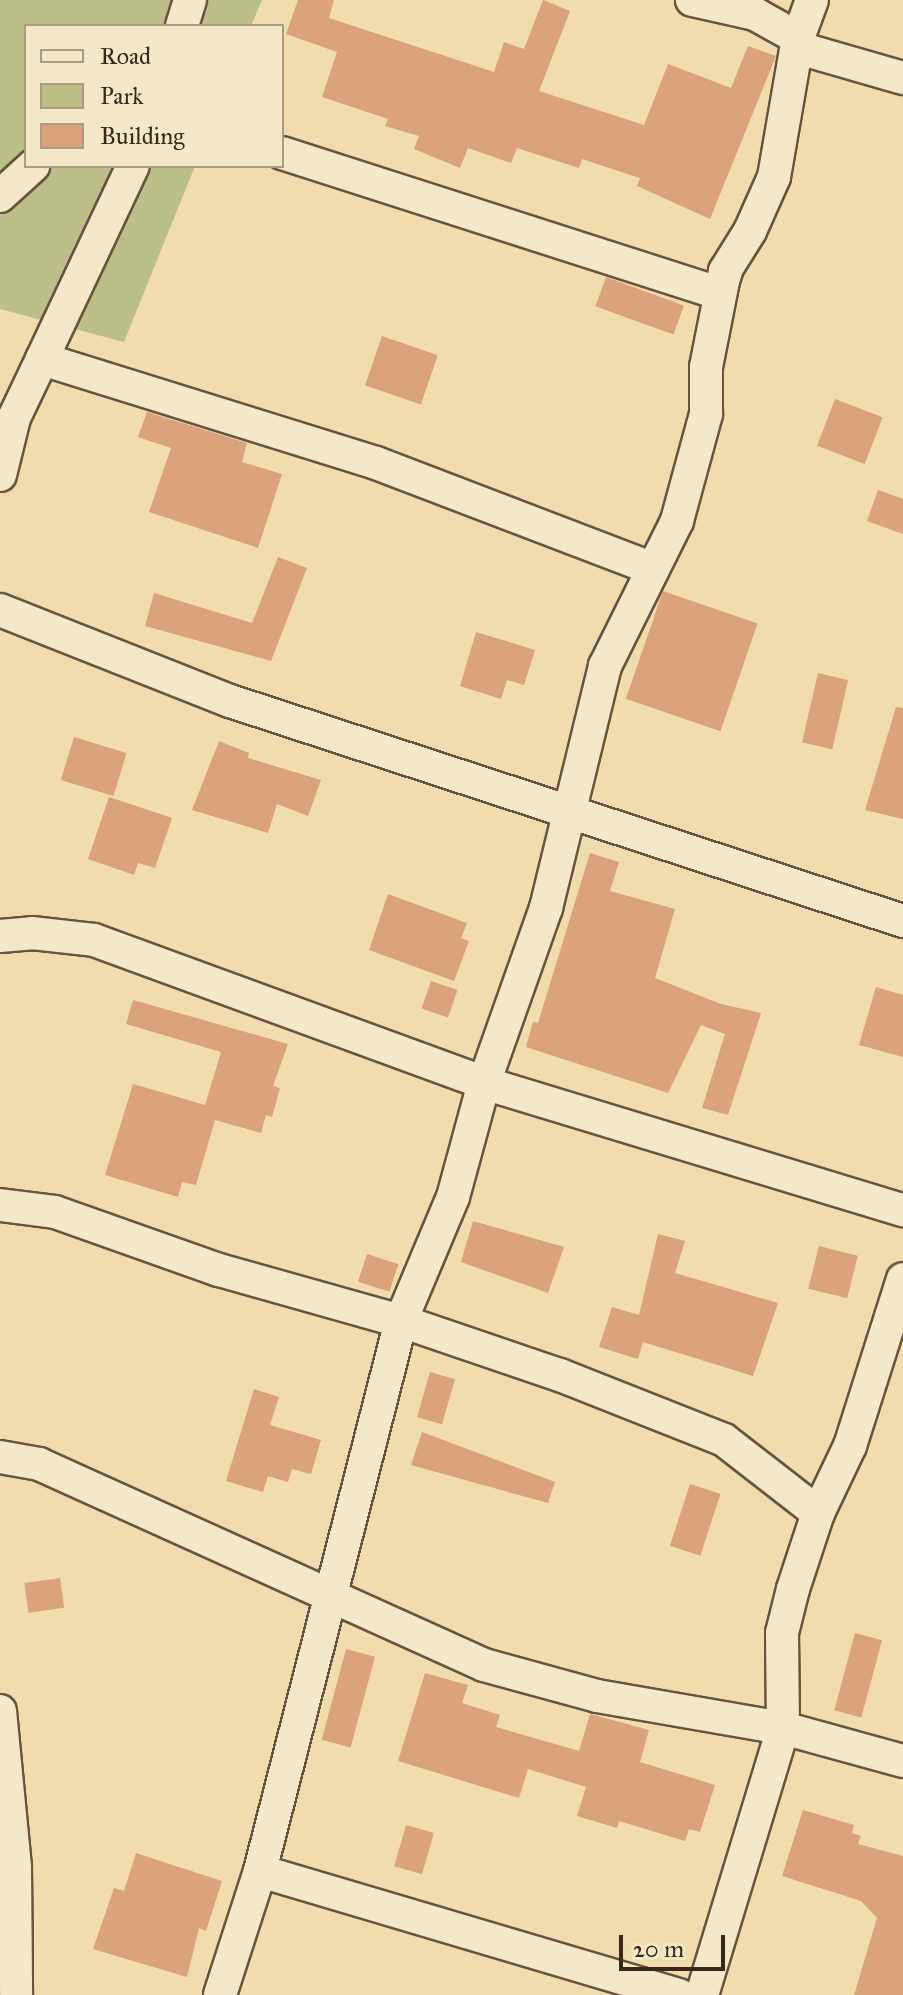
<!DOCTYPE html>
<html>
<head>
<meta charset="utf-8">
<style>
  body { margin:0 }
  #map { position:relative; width:903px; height:1995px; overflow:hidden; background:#f0dcac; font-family:"IM FELL Great Primer",serif }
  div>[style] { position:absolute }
  .green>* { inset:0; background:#bbc088 }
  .building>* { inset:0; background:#daa37c; transform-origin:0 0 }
  .roads { filter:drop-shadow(2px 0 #68543e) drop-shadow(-2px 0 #68543e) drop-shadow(0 2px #68543e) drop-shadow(0 -2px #68543e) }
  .minor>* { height:32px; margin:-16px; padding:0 16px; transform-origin:16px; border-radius:16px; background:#f5e8c9 }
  span { translate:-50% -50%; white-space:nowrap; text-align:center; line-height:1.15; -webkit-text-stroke:6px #f5e8c9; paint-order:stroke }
  .legend { position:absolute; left:24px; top:24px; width:260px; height:144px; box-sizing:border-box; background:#f5e8c9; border:2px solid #aa9b83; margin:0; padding:10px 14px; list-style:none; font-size:24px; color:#3a2719 }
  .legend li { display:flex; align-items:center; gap:16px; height:40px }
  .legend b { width:40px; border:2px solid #aa9b83 }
  .scale { position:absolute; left:619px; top:1935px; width:106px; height:36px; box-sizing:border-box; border:4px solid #3a2719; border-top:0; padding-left:10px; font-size:24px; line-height:28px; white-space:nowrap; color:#3a2719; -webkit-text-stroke:6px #f5e8c9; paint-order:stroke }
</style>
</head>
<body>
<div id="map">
  <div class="green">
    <div style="clip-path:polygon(0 0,262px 0,251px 26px,26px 26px,26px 166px,195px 166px,124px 342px,0 309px)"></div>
  </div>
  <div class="building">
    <div style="clip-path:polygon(298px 0,334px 0,329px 18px,494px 72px,504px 42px,524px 49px,543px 0,570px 11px,539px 91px,644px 125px,668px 64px,731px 88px,748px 46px,776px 56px,710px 219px,637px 186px,640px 178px,582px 159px,579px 168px,517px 148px,511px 163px,468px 148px,460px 168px,414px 149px,419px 136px,385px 126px,388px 119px,322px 97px,337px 52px,286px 34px)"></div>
    <div style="left:606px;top:277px;width:83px;height:31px;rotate:20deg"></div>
    <div style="left:382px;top:336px;width:59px;height:52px;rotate:19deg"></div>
    <div style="left:835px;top:399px;width:51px;height:50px;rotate:21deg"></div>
    <div style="clip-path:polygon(147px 412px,247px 443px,242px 462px,282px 474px,258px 548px,149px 512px,171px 448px,138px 437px)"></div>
    <div style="clip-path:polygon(878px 490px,903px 499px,903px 534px,867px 521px)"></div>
    <div style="clip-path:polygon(278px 557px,307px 568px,271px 661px,145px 626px,154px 593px,252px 623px)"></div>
    <div style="left:663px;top:591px;width:100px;height:114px;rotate:19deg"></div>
    <div style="clip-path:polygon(476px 632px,535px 650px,524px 685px,507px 680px,501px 699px,460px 686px)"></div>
    <div style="left:818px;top:673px;width:31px;height:71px;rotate:13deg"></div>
    <div style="clip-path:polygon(896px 707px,903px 708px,903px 819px,865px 810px)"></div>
    <div style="left:74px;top:737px;width:55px;height:45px;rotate:17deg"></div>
    <div style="clip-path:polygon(219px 741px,249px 753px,248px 758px,321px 780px,308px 816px,277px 804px,268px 833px,192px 810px)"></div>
    <div style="clip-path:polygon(109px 797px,172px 818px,155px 868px,138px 863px,134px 875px,88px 859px)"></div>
    <div style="clip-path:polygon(590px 853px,619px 862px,610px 891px,675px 909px,655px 978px,721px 1004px,761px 1013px,728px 1115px,702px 1108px,725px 1034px,701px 1025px,668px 1093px,526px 1047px,533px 1022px,538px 1023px)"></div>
    <div style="clip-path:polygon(388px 894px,467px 923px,461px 938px,469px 941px,454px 981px,369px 950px)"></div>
    <div style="left:431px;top:981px;width:28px;height:29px;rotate:19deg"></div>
    <div style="clip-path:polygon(876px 987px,903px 995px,903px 1057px,859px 1045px)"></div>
    <div style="clip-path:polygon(133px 1000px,288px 1044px,273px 1086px,280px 1088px,272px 1117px,266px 1115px,261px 1133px,215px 1120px,196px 1185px,182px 1182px,178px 1197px,105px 1175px,133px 1084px,205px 1105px,221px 1052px,126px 1024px)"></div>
    <div style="clip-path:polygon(473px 1221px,564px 1247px,548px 1293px,461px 1262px)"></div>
    <div style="clip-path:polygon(658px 1234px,685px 1241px,675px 1273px,778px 1303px,753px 1376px,643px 1342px,638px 1359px,599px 1347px,612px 1307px,639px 1315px)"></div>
    <div style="left:819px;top:1246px;width:40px;height:44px;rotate:14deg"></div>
    <div style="left:367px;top:1254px;width:33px;height:29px;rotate:18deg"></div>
    <div style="left:430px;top:1372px;width:26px;height:47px;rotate:16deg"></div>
    <div style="clip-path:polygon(254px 1389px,279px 1397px,270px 1425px,321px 1440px,311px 1474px,292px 1469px,288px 1482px,268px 1476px,263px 1492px,226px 1481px)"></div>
    <div style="clip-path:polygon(422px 1432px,555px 1482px,548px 1503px,411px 1465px)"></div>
    <div style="left:690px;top:1484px;width:32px;height:65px;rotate:18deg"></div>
    <div style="left:60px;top:1578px;width:30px;height:36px;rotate:82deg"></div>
    <div style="left:855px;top:1633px;width:28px;height:80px;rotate:15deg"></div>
    <div style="left:346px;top:1649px;width:30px;height:94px;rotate:15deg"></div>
    <div style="clip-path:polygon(425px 1673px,468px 1685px,462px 1703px,500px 1715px,496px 1727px,579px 1751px,590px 1714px,649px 1730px,640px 1762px,715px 1785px,700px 1832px,689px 1829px,685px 1841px,619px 1821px,617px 1828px,577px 1816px,586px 1787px,528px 1769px,519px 1798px,398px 1761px)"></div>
    <div style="clip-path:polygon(803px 1810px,854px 1825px,852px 1833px,861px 1836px,858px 1844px,903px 1856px,903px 1995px,854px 1995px,877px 1918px,861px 1901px,782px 1876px)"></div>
    <div style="left:406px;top:1825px;width:29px;height:43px;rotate:16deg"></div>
    <div style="clip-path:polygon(136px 1853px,222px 1881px,206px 1931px,199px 1928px,187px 1977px,93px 1949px,114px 1888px,124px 1891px)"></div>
  </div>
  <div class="roads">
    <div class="minor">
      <div style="left:692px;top:0;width:65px;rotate:12.5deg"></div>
      <div style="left:755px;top:14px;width:49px;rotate:29.2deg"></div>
      <div style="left:798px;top:38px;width:40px;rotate:-69.8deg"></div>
      <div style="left:182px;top:26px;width:27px;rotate:-73deg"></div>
      <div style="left:798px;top:38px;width:141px;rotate:99.8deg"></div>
      <div style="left:774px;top:177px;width:59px;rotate:114deg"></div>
      <div style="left:750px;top:231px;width:47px;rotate:122deg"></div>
      <div style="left:725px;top:271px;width:98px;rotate:101.2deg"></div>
      <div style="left:706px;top:367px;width:47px;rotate:90deg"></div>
      <div style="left:706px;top:414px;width:111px;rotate:105.2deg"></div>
      <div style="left:677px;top:521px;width:162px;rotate:116.4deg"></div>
      <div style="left:605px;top:666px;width:249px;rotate:103.7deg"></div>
      <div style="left:546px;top:908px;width:186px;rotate:109.5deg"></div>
      <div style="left:484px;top:1083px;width:118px;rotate:105.2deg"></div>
      <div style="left:453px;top:1197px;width:134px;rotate:112.8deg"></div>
      <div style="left:401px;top:1321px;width:168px;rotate:18.8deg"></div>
      <div style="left:560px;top:1375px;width:176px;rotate:21.6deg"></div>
      <div style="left:724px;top:1440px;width:119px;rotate:37.8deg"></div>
      <div style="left:799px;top:48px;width:108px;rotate:16.1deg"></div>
      <div style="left:282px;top:153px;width:459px;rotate:17.8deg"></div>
      <div style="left:719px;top:293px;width:22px;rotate:-72deg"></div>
      <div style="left:0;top:196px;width:45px;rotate:-42.3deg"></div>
      <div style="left:42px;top:359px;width:213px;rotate:-64.8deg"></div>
      <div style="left:0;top:475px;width:59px;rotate:-76.2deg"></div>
      <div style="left:14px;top:418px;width:65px;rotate:-64.6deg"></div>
      <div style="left:42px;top:359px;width:350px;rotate:17.3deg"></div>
      <div style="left:376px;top:463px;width:294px;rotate:20.9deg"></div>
      <div style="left:0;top:610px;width:247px;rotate:21.6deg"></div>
      <div style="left:230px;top:701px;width:708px;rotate:18.1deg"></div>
      <div style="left:0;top:936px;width:32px;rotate:-5deg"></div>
      <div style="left:32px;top:933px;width:62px;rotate:6.4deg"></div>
      <div style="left:94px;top:940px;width:415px;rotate:20.1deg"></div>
      <div style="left:484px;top:1083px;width:438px;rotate:16.9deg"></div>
      <div style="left:0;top:1205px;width:55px;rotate:7.3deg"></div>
      <div style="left:55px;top:1212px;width:174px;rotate:19.5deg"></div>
      <div style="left:219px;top:1270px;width:189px;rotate:15.7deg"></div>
      <div style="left:401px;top:1321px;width:568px;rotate:104.38deg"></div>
      <div style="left:260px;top:1871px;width:130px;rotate:107.9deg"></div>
      <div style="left:0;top:1457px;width:40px;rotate:10deg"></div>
      <div style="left:39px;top:1464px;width:488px;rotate:24.3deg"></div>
      <div style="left:484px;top:1665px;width:117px;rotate:15.3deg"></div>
      <div style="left:597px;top:1696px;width:189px;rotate:9.8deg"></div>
      <div style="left:783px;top:1728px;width:124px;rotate:15.4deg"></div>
      <div style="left:0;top:1711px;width:158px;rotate:84.5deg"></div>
      <div style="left:15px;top:1868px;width:127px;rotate:89.5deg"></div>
      <div style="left:260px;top:1871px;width:437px;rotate:16.5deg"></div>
      <div style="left:702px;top:1995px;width:279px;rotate:-73.1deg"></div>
      <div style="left:783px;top:1728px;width:95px;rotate:-90.6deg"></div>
      <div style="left:782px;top:1633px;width:45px;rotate:-76deg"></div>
      <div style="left:793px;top:1589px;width:80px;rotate:-71.8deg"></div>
      <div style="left:818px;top:1513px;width:74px;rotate:-64.5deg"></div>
      <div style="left:850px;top:1446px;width:175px;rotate:-72.4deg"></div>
    </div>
  </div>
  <ul class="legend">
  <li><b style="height:10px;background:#f5e8c9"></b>Road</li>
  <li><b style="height:22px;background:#bbc088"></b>Park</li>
  <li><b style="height:22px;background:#daa37c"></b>Building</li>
  </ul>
  <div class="scale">20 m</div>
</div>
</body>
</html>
